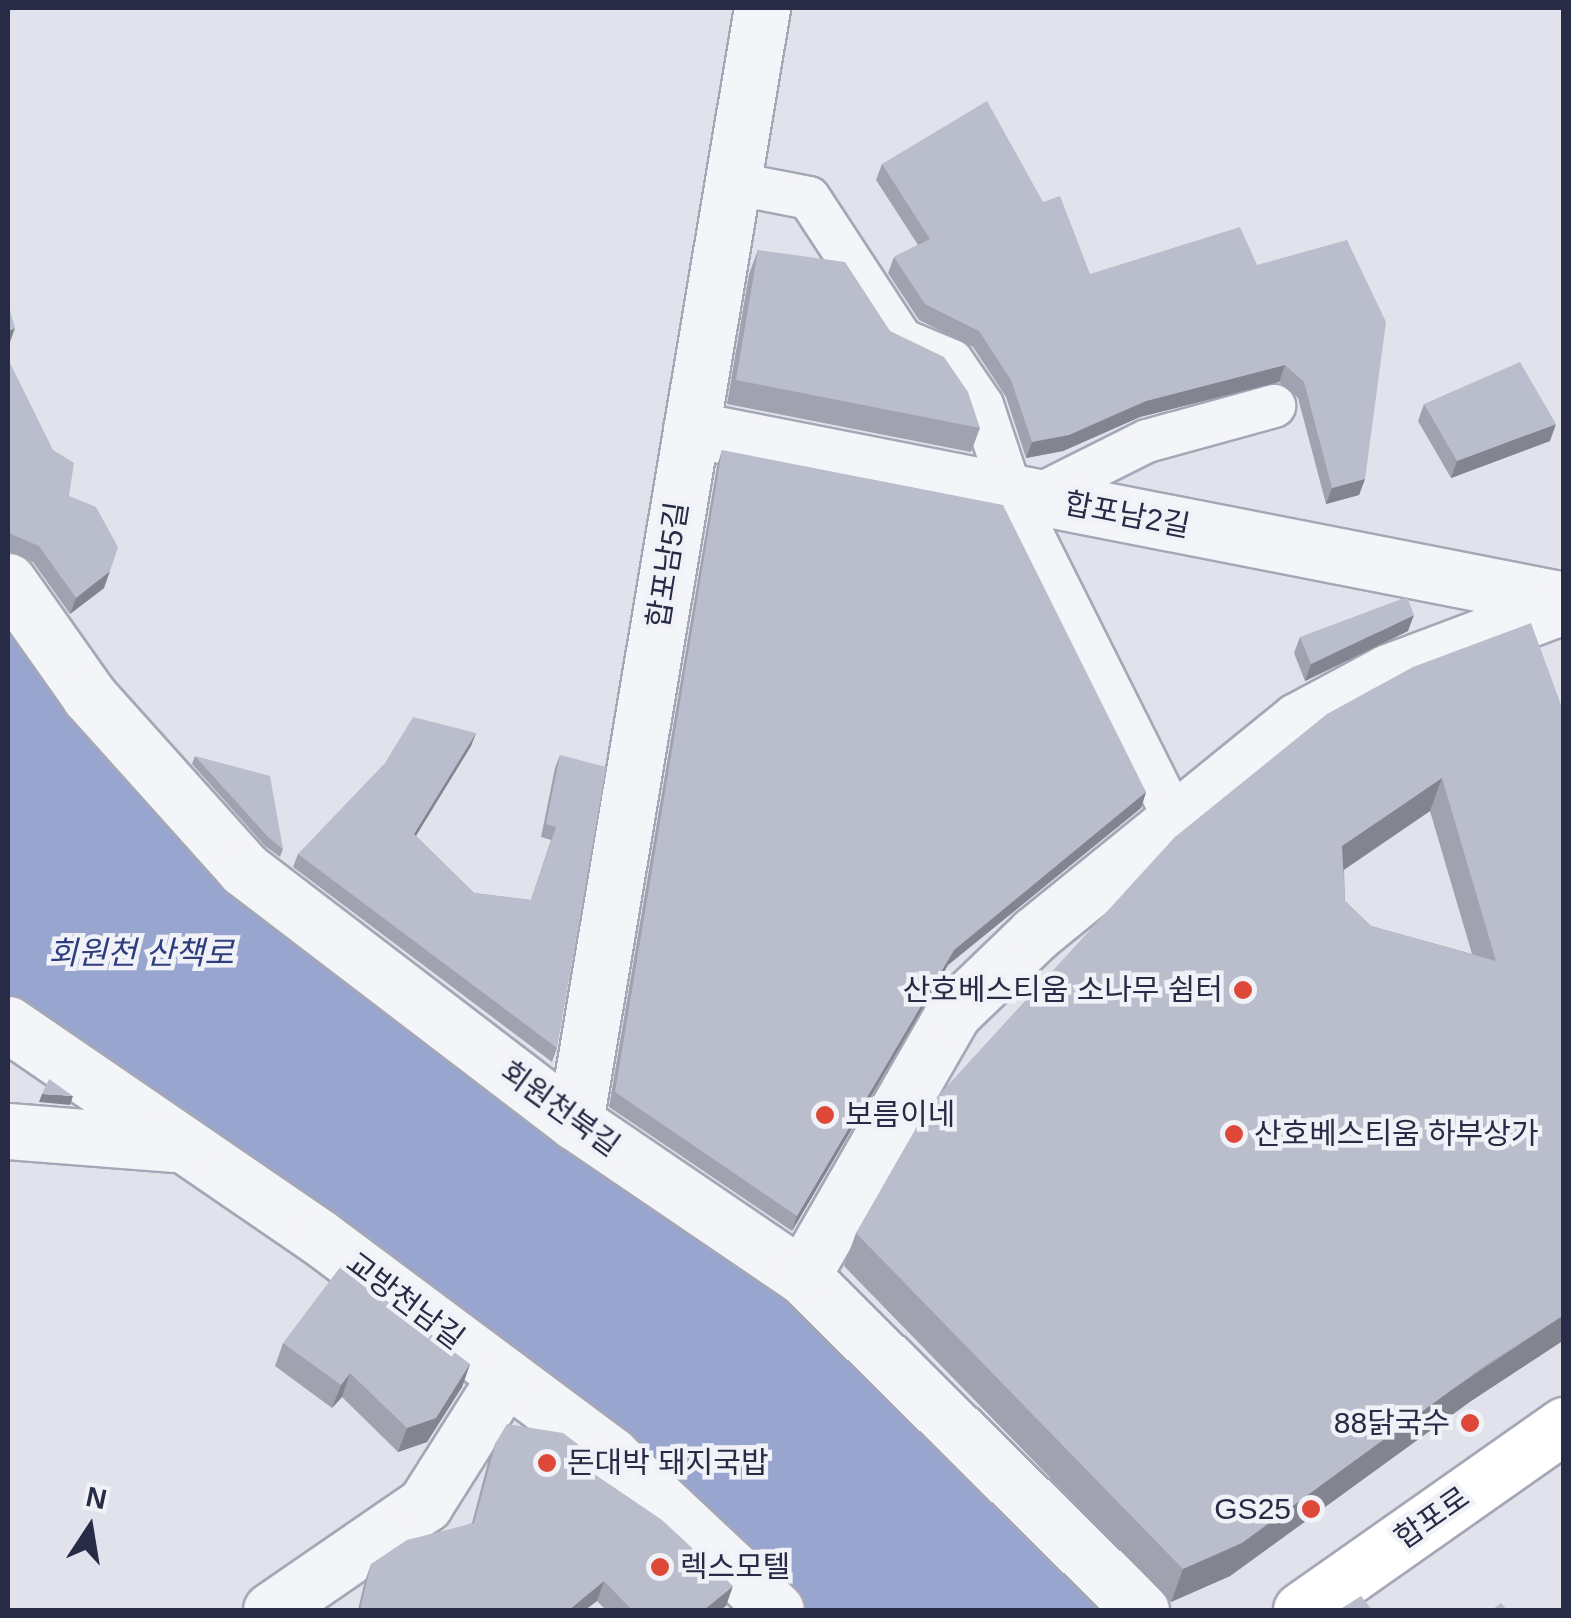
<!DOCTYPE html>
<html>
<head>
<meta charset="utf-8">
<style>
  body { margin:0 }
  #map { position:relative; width:1571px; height:1618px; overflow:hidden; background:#e1e2eb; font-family:Arial,"Noto Sans KR",sans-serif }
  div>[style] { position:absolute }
  .water>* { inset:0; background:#98a6cf }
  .roads { filter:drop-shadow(2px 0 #a5a7b6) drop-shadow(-2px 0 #a5a7b6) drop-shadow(0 2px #a5a7b6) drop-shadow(0 -2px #a5a7b6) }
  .pedestrian>* { height:42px; margin:-21px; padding:0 21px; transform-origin:21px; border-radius:21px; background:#f4f5f9 }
  .minor>* { height:55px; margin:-27.5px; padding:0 27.5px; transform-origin:27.5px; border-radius:27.5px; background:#f4f5f9 }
  .secondary>* { height:55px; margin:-27.5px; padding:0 27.5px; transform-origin:27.5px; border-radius:27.5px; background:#fff }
  .wall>* { inset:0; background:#a0a3af }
  .shaded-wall>* { inset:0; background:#82848f }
  .building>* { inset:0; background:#babdcc }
  .dots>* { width:28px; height:28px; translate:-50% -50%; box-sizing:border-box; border:5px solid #f1f2f8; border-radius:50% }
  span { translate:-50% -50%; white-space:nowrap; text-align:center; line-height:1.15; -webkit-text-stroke:9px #f1f2f8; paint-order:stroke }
  .street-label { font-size:30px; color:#272b45 }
  .poi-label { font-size:30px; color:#272b45 }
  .right { translate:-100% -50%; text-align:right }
  .left { translate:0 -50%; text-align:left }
  .water-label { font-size:32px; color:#2d3d7d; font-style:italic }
  .frame { position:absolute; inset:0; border:10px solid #272b45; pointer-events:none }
  .north { position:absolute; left:40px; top:1478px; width:100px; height:100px; -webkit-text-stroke:8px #f1f2f8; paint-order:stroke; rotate:12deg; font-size:28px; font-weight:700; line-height:40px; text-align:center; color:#272b45 }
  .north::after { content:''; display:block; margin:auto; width:35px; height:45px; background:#272b45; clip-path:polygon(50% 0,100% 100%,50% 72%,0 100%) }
</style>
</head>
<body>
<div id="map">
  <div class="water">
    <div style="clip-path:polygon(8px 581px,244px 869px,802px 1276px,1141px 1610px,776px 1610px,8px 1024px)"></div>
  </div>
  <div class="roads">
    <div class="pedestrian">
      <div style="left:732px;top:183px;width:78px;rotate:11deg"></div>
      <div style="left:809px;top:198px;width:170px;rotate:56.8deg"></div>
      <div style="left:902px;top:340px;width:54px;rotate:22.8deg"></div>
      <div style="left:952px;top:361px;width:53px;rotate:55.7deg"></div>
      <div style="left:982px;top:405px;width:92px;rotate:71.6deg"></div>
      <div style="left:1011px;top:492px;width:369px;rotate:63.4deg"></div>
      <div style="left:1035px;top:497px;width:125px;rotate:-26.6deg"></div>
      <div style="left:1147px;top:441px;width:132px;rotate:-15.4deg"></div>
    </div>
    <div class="minor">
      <div style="left:691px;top:429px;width:890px;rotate:11.08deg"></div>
      <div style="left:8px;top:581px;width:141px;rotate:54.8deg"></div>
      <div style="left:89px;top:696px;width:232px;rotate:48.1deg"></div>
      <div style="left:244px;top:869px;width:417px;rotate:37.4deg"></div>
      <div style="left:575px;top:1122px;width:274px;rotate:34.2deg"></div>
      <div style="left:802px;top:1276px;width:476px;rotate:44.6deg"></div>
      <div style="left:8px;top:1024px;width:377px;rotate:34.4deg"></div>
      <div style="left:319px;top:1237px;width:364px;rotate:36.7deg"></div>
      <div style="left:611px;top:1455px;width:226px;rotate:43.2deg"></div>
      <div style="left:575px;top:1122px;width:1130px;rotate:-80.47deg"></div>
      <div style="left:8px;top:1131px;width:177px;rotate:4.5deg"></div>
      <div style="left:802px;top:1276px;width:303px;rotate:-60.1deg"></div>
      <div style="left:953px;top:1013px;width:114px;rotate:-43.9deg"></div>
      <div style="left:1035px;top:934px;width:338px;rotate:-39.1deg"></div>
      <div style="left:1297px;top:721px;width:103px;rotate:-28.3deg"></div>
      <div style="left:1388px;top:672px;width:188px;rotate:-20.6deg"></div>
      <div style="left:271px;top:1610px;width:187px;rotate:-34.5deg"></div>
      <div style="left:425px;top:1504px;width:151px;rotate:-57.7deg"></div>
    </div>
    <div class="secondary">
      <div style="left:1301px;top:1610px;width:322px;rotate:-35.1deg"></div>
    </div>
  </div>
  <div class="wall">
    <div style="clip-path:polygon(882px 164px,1043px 202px,1090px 274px,1257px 265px,1365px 479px,1359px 495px,1326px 504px,1298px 398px,1279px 382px,1140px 417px,1063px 451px,1026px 458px,1006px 397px,973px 347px,919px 320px,888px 273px,894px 257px,918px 245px,876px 180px)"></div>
    <div style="clip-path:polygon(758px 250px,890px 331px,980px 428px,971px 452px,727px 404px,749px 274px)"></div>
    <div style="clip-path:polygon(8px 359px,69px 496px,104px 588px,70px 614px,33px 562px,8px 551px)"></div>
    <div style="clip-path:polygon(1424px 404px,1550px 441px,1451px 478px,1418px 421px)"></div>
    <div style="clip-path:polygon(722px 450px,1146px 792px,1141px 808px,948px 965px,792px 1231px,609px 1107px,717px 466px)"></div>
    <div style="clip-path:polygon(1408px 631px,1305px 681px,1294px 653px,1300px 637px)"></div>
    <div style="clip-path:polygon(evenodd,1564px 713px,1564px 1340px,1471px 1401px,1230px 1576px,1171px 1602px,844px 1266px,856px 1233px,1175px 837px,1564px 713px,1430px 811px,1472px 954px,1371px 926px,1345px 901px,1344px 870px,1430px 811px)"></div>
    <div style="clip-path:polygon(476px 733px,471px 746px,416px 836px,474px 893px,531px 900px,551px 840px,541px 837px,555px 768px,560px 755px,557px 1048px,552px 1062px,293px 867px,298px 854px)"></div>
    <div style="clip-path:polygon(195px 756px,283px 849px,280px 857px,265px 846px,192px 764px)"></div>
    <div style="clip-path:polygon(283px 1343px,470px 1364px,462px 1387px,427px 1442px,398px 1452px,342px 1397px,332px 1408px,275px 1366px)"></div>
    <div style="clip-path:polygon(496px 1442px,586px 1468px,726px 1606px,720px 1610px,606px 1610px,597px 1601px,585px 1610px,358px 1610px,364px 1584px,371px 1564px,472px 1523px,488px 1462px)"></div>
  </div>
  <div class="shaded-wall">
    <div style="clip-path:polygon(15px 328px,9px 345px,8px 345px,8px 331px)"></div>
    <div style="clip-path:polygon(1285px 365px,1279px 382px,1140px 417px,1063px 451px,1026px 458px,1032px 442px,1146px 401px)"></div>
    <div style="clip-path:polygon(1556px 424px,1550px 441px,1451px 478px,1457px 461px)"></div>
    <div style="clip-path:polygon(1365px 479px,1359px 495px,1326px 504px,1332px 488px)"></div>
    <div style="clip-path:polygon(110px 571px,104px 588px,70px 614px,76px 598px)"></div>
    <div style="clip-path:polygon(1414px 615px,1408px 631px,1305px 681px,1311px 664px)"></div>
    <div style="clip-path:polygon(476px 733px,471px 746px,409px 847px,414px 834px)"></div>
    <div style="clip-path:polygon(1442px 778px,1430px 811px,1330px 879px,1342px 846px)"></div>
    <div style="clip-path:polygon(1146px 792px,1141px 808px,948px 965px,792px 1231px,797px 1216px,954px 950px)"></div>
    <div style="clip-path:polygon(42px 1094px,73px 1096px,70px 1105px,39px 1102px)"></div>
    <div style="clip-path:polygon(1564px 1315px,1564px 1340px,1471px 1401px,1230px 1576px,1171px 1602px,1183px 1569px)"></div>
    <div style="clip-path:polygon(470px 1364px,462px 1387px,427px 1442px,398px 1452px,407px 1428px)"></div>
    <div style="clip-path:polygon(350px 1373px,342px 1397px,332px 1408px,341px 1385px)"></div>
    <div style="clip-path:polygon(604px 1581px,597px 1601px,585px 1610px,569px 1610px)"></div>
    <div style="clip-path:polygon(733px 1586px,726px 1606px,720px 1610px,704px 1610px)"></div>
  </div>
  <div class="building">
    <div style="clip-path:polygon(987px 101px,1043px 202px,1060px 196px,1090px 274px,1240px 227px,1257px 265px,1347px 240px,1386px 322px,1365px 479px,1332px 488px,1304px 382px,1285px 365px,1146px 401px,1069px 435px,1032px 442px,1011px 380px,979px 331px,925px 304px,894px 257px,930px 239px,882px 164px)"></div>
    <div style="clip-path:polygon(758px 250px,845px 262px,890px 331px,944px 357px,968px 392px,980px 428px,736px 380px)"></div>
    <div style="clip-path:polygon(8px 304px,15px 328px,8px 331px)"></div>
    <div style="clip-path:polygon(8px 359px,53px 450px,74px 463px,69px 496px,96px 507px,118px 547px,110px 571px,76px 598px,39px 546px,11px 534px,8px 527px)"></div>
    <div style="clip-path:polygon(1520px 362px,1556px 424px,1457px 461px,1424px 404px)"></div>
    <div style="clip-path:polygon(722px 450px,1003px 505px,1146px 792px,954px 950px,797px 1216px,615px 1092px)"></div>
    <div style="clip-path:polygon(1407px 597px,1414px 615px,1311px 664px,1300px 637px)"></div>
    <div style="clip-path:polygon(evenodd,1531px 623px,1564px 713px,1564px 1315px,1483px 1367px,1242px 1543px,1183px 1569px,856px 1233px,928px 1107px,1175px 837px,1327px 714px,1413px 667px,1531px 623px,1442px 778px,1496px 961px,1371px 926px,1345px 901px,1342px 846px,1442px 778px)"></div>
    <div style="clip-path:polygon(413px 717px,476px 733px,414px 834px,474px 893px,531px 900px,556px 827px,546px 824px,560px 755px,606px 767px,557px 1048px,298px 854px,385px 763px)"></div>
    <div style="clip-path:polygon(195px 756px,270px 776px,283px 849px,268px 837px)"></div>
    <div style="clip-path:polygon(49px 1079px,73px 1096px,42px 1094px)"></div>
    <div style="clip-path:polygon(341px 1266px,470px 1364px,436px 1418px,407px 1428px,350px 1373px,341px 1385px,283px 1343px)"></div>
    <div style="clip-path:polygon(507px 1424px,563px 1433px,591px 1454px,584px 1467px,662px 1520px,733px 1586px,704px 1610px,632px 1610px,604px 1581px,569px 1610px,360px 1610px,371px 1564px,407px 1540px,474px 1523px,496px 1442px)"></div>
    <div style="clip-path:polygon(1361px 1596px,1372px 1610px,1339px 1610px)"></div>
    <div style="clip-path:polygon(1501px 1603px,1507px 1610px,1492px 1610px)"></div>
  </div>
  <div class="dots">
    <div style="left:1243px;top:990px;background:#dd4839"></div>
    <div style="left:825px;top:1115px;background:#dd4839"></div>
    <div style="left:1234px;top:1134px;background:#dd4839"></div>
    <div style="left:1470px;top:1423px;background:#dd4839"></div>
    <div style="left:547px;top:1463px;background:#dd4839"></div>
    <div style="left:1311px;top:1509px;background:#dd4839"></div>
    <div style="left:660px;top:1567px;background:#dd4839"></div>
  </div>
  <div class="street-label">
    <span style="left:1127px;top:515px;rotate:11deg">합포남2길</span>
    <span style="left:668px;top:565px;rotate:-81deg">합포남5길</span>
    <span style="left:560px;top:1109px;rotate:36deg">회원천북길</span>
    <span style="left:405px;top:1301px;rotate:37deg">교방천남길</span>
    <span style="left:1432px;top:1518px;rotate:-35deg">합포로</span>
  </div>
  <div class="poi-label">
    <span class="right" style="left:1223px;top:990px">산호베스티움 소나무 쉼터</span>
    <span class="left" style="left:845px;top:1115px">보름이네</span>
    <span class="left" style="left:1254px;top:1134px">산호베스티움 하부상가</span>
    <span class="right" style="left:1450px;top:1423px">88닭국수</span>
    <span class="left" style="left:567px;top:1463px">돈대박 돼지국밥</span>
    <span class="right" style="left:1291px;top:1509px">GS25</span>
    <span class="left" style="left:680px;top:1567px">렉스모텔</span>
  </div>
  <div class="water-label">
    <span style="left:141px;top:953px">회원천 산책로</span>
  </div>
  <div class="frame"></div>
  <div class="north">N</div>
</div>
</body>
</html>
